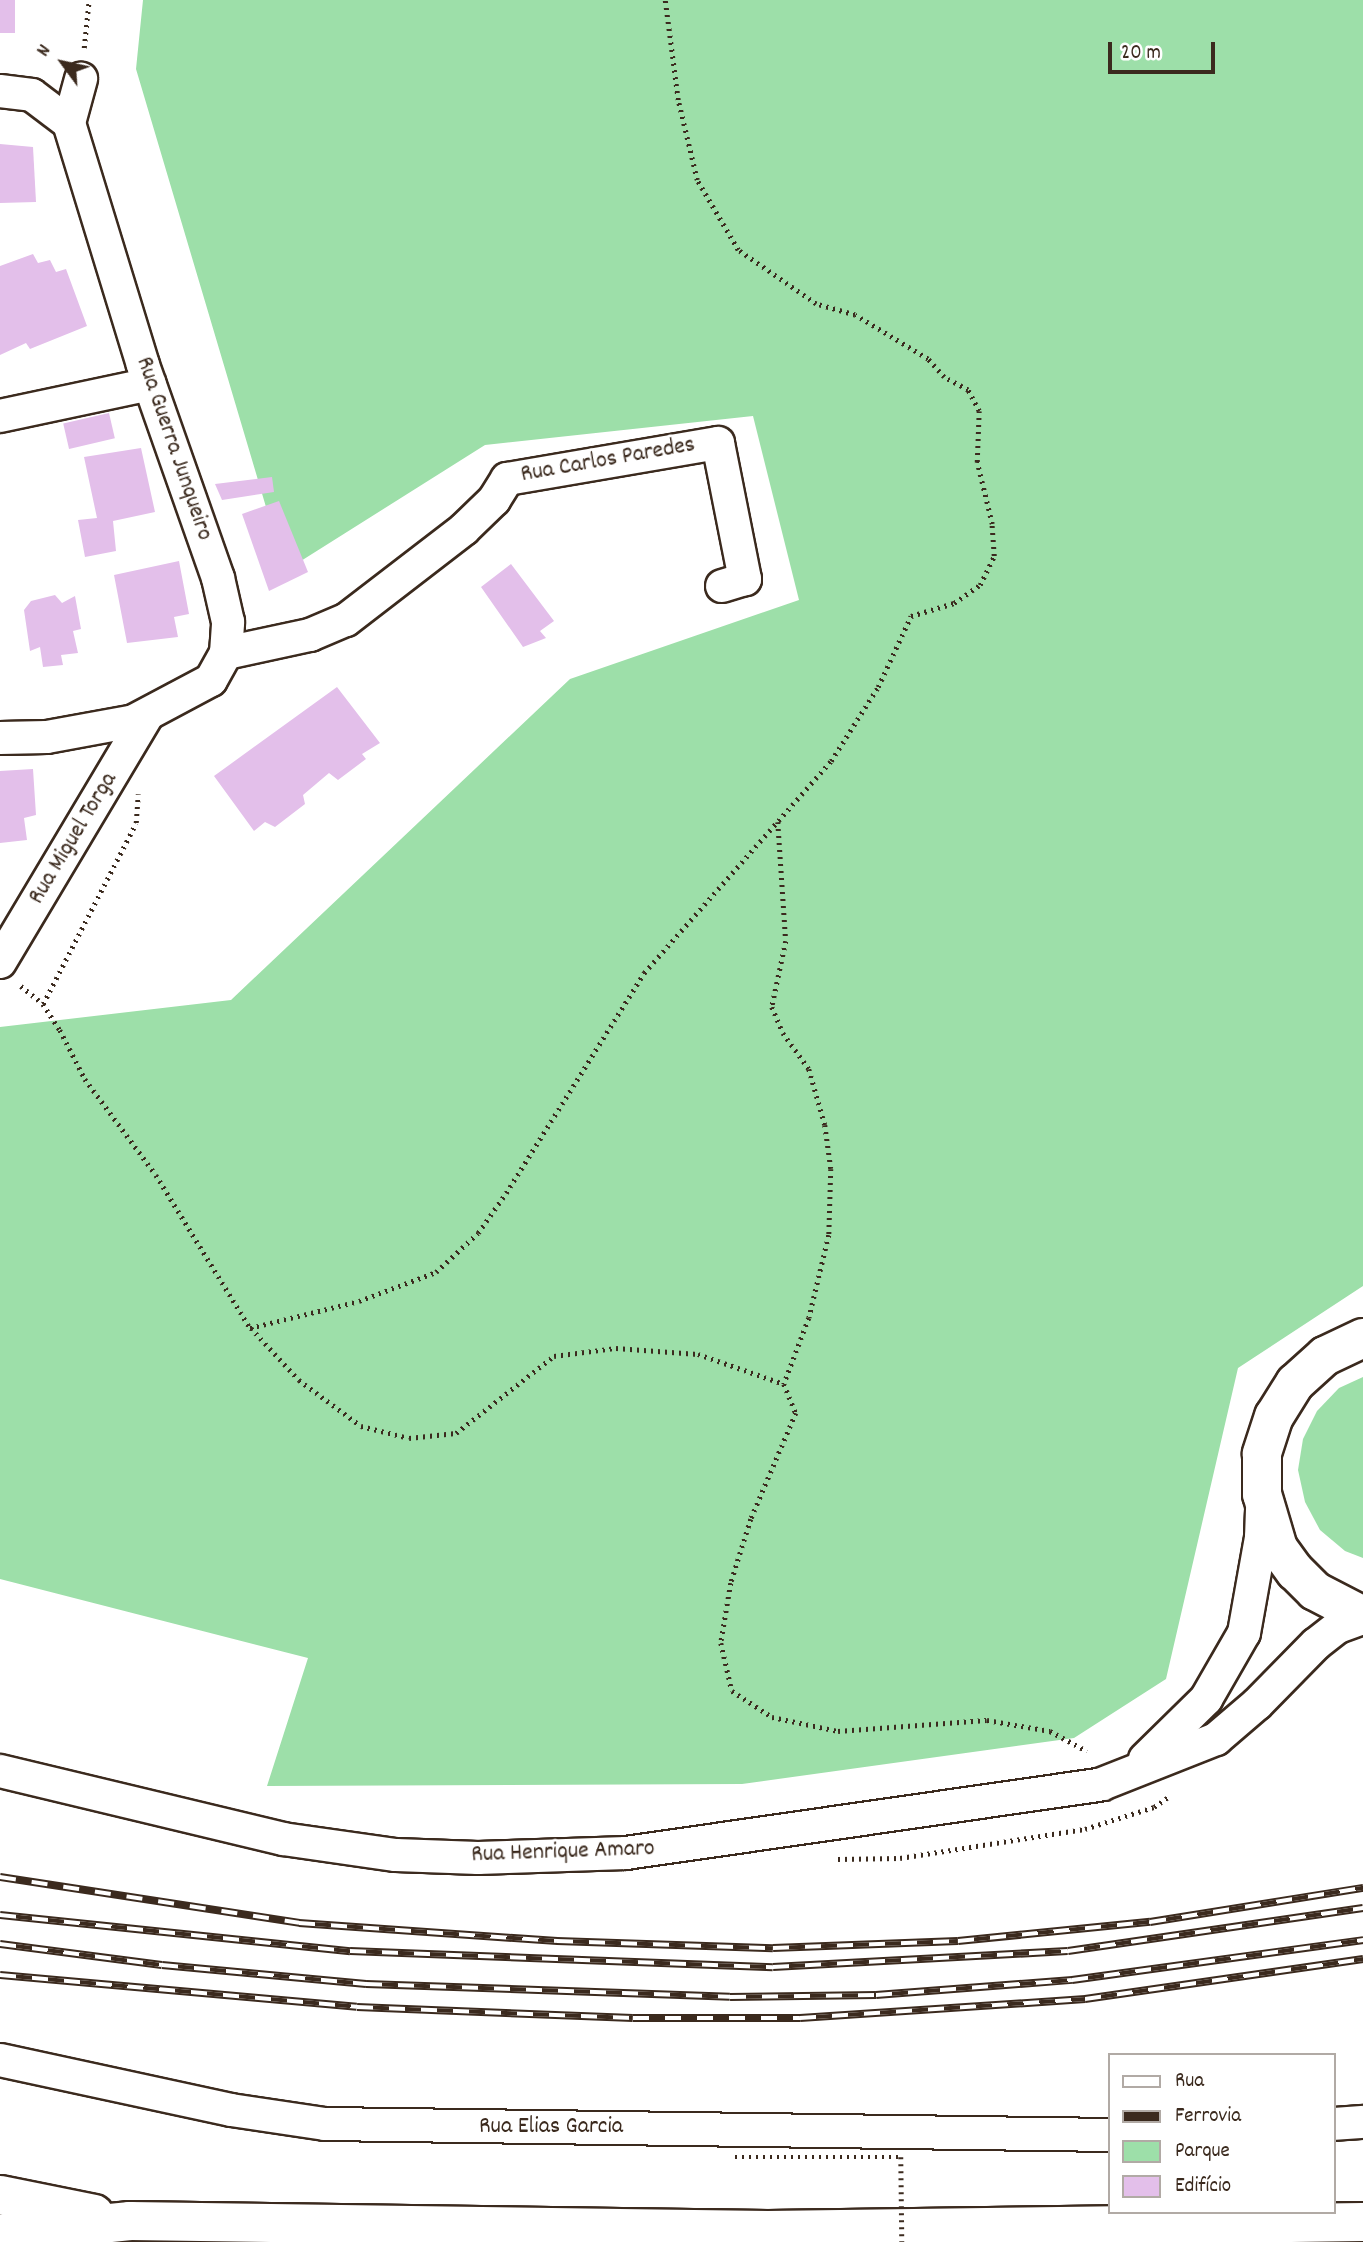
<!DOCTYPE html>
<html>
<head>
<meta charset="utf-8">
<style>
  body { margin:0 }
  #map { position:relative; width:1363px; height:2242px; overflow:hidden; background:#fff; font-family:Dekko,sans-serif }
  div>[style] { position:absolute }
  .green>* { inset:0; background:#9ddfa9 }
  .building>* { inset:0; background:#e3bfea; transform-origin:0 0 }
  .path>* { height:4.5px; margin-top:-2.25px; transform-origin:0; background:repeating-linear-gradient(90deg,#3b2a1e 0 2px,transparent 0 7px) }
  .roads { filter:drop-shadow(2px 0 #3b2a1e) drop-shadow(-2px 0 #3b2a1e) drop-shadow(0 2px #3b2a1e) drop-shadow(0 -2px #3b2a1e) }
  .minor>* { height:32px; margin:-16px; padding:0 16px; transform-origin:16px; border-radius:16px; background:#fff }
  .secondary>* { height:38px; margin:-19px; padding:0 19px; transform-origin:19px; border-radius:19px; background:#fff }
  .trunk>* { height:38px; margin:-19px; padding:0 19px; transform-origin:19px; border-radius:19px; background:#fff }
  .rail>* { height:8px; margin-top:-4px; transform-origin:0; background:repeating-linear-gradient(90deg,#fff 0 16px,#3b2a1e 0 32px); box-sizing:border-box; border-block:2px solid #3b2a1e }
  .path-bridge>* { height:4.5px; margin-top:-2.25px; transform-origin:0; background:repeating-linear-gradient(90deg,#3b2a1e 0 2px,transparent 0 7px) }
  span { translate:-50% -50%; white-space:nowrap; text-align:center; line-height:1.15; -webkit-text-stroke:5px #fff; paint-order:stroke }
  .street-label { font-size:24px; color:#3b2a1e }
  .legend { position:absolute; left:1108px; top:2053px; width:228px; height:161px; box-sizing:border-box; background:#fff; border:2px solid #b1aaa5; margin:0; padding:9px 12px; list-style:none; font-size:21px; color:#3b2a1e }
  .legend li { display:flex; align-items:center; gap:14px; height:35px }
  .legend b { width:35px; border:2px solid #b1aaa5 }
  .north { position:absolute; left:28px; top:28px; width:70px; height:70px; -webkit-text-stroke:5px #fff; paint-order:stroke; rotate:303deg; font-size:19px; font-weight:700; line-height:28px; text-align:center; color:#3b2a1e }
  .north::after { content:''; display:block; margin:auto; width:24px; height:32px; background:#3b2a1e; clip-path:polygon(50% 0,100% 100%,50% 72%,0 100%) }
  .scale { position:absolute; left:1108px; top:42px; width:107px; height:32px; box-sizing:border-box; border:4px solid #3b2a1e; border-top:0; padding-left:9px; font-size:21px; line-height:24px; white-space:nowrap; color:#3b2a1e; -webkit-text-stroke:5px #fff; paint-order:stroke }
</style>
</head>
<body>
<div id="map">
  <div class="green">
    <div style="clip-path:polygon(143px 0,1363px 0,1363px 1286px,1238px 1368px,1166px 1679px,1074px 1738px,742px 1784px,267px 1786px,308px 1658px,0 1579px,0 1027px,231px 1000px,570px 679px,799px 600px,753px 416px,485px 445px,285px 571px,136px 69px)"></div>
    <div style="clip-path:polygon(1363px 1377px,1363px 1558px,1345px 1551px,1320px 1530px,1305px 1502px,1298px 1470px,1303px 1439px,1317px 1411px,1339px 1388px)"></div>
  </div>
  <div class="building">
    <div style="left:0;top:0;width:15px;height:33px"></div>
    <div style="clip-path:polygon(0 144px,33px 147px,36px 202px,0 203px)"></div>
    <div style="clip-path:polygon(33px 254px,38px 263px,50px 260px,56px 272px,66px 269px,87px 326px,30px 349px,26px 343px,0 355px,0 266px)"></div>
    <div style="left:109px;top:413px;width:26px;height:47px;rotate:77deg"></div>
    <div style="clip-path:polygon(141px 448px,155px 512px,113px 521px,116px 551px,85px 557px,78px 520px,97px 518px,84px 457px)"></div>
    <div style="clip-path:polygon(272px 477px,274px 492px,222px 500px,215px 484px)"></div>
    <div style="clip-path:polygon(279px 501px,308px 572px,269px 591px,242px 514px)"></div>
    <div style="clip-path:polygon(179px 561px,189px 614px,174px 617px,178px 637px,127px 643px,114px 575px)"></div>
    <div style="clip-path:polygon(511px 564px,554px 621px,540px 631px,546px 638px,523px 647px,481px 587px)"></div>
    <div style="clip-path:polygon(55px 595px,62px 603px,75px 596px,81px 629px,73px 631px,78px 653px,61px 655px,63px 665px,43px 667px,40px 647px,30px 651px,24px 610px,31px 601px)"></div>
    <div style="clip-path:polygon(337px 687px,380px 743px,362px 754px,366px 759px,338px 780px,329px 773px,303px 795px,305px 804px,275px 827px,265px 822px,254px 831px,214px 776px)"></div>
    <div style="clip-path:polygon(33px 769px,36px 815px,24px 818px,27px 840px,0 843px,0 771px)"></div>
  </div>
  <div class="path">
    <div style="left:84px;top:48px;width:48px;rotate:-84.1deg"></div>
    <div style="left:778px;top:822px;width:119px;rotate:86.2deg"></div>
    <div style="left:786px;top:941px;width:67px;rotate:102deg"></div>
    <div style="left:772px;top:1007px;width:28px;rotate:67deg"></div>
    <div style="left:783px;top:1033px;width:44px;rotate:54.2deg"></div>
    <div style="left:809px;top:1069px;width:58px;rotate:74.1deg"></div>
    <div style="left:825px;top:1125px;width:44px;rotate:82.2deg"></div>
    <div style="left:831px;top:1169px;width:66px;rotate:91.7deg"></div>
    <div style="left:829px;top:1235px;width:85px;rotate:103.5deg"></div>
    <div style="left:809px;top:1318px;width:71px;rotate:110.7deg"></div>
    <div style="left:21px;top:986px;width:28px;rotate:39deg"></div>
    <div style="left:43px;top:1004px;width:31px;rotate:57deg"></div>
    <div style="left:60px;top:1030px;width:55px;rotate:63deg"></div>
    <div style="left:85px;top:1079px;width:119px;rotate:53.5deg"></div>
    <div style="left:156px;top:1175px;width:180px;rotate:58.4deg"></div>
    <div style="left:250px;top:1328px;width:112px;rotate:-13.9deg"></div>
    <div style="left:359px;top:1301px;width:82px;rotate:-20.6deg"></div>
    <div style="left:436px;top:1272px;width:57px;rotate:-42.9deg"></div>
    <div style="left:478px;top:1233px;width:49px;rotate:-55deg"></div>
    <div style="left:506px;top:1193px;width:260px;rotate:-57.9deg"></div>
    <div style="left:644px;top:973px;width:283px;rotate:-48.6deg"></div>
    <div style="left:831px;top:761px;width:88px;rotate:-57.6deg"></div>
    <div style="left:878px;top:687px;width:78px;rotate:-65.1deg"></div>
    <div style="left:911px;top:616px;width:45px;rotate:-16.8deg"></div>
    <div style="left:954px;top:603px;width:32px;rotate:-35deg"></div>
    <div style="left:980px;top:585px;width:32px;rotate:-64deg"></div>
    <div style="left:994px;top:556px;width:32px;rotate:-94deg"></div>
    <div style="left:992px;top:524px;width:64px;rotate:-103.6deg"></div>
    <div style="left:977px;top:462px;width:51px;rotate:-87.8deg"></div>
    <div style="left:979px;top:411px;width:24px;rotate:-118deg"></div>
    <div style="left:968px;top:390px;width:27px;rotate:-152deg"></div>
    <div style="left:944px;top:377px;width:24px;rotate:-132deg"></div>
    <div style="left:928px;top:359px;width:85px;rotate:-148.9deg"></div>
    <div style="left:855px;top:315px;width:41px;rotate:-164.2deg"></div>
    <div style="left:816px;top:304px;width:95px;rotate:-145.3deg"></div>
    <div style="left:738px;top:250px;width:81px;rotate:-120.4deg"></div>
    <div style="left:697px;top:180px;width:82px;rotate:-103.4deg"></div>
    <div style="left:678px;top:100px;width:101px;rotate:-97.4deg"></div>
    <div style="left:43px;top:1004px;width:203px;rotate:-62.8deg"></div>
    <div style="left:136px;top:823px;width:29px;rotate:-86deg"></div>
    <div style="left:251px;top:1328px;width:71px;rotate:47.3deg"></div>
    <div style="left:299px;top:1380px;width:77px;rotate:36.6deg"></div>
    <div style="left:361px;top:1426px;width:49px;rotate:14deg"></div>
    <div style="left:409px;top:1438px;width:47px;rotate:-6.1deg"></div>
    <div style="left:456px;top:1433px;width:125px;rotate:-38.2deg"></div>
    <div style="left:554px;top:1356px;width:63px;rotate:-7.4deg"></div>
    <div style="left:616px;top:1348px;width:82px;rotate:4.2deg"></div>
    <div style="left:698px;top:1354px;width:91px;rotate:19.2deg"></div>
    <div style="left:784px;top:1384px;width:31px;rotate:68deg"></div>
    <div style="left:796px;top:1413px;width:115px;rotate:113deg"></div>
    <div style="left:751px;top:1519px;width:67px;rotate:107.4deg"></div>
    <div style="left:731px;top:1583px;width:61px;rotate:99.5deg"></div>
    <div style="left:721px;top:1643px;width:49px;rotate:77.1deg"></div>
    <div style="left:732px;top:1691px;width:48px;rotate:33deg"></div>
    <div style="left:772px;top:1717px;width:67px;rotate:12deg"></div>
    <div style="left:838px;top:1731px;width:149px;rotate:-4.2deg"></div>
    <div style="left:987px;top:1720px;width:64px;rotate:9.9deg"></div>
    <div style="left:1050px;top:1731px;width:42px;rotate:28.4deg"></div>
    <div style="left:838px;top:1859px;width:62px;rotate:-0.9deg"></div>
    <div style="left:900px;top:1858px;width:187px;rotate:-8.9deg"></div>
    <div style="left:1085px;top:1829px;width:72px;rotate:-17.7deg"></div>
    <div style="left:1154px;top:1807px;width:19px;rotate:-35deg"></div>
  </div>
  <div class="roads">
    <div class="minor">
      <div style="left:0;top:91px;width:32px;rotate:7deg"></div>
      <div style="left:32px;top:95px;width:46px;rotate:37.1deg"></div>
      <div style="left:0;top:416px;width:153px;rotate:-12deg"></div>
      <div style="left:226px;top:653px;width:86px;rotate:-12.1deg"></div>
      <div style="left:310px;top:635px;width:39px;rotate:-23deg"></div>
      <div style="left:346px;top:620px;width:149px;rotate:-37.6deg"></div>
      <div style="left:464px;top:529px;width:42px;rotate:-44deg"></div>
      <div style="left:494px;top:500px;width:25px;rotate:-58deg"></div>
      <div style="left:507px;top:479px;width:214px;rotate:-9.7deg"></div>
      <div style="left:718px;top:443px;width:139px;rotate:78.8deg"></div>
      <div style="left:745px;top:579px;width:24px;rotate:163deg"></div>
      <div style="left:0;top:738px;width:47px;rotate:-1.2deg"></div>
      <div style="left:47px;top:737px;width:88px;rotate:-10.4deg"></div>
      <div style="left:134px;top:721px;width:87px;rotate:-28deg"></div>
      <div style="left:211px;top:680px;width:31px;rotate:-61deg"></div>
      <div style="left:226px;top:653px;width:31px;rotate:-86deg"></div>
      <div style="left:228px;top:622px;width:45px;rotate:-102.8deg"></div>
      <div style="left:218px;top:578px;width:226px;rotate:-109.4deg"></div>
      <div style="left:143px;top:365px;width:253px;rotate:-107deg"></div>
      <div style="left:69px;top:123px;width:46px;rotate:-74.7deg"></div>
      <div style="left:0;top:962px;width:287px;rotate:-59.2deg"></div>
      <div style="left:1145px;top:1759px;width:86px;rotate:-44.5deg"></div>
      <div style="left:1206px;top:1699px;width:76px;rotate:-60.1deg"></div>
      <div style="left:1244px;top:1633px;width:97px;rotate:-79.9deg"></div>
      <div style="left:1261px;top:1538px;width:29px;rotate:-88deg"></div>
      <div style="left:0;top:1771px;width:291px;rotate:13.5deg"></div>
      <div style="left:283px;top:1839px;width:114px;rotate:8.1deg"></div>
      <div style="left:396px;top:1855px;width:82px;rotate:2.1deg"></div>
      <div style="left:478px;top:1858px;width:148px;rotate:-1.9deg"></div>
      <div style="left:626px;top:1853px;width:481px;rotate:-8.2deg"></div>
      <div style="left:1102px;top:1784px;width:123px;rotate:-21.5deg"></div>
      <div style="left:1216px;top:1739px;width:54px;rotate:-40.5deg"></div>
      <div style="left:1257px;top:1704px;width:84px;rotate:-45.5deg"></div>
      <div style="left:1316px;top:1644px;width:28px;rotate:-38deg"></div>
      <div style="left:1338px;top:1627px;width:27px;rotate:-20deg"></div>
      <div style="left:0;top:2060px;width:236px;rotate:12.2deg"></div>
      <div style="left:231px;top:2110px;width:95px;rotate:8.5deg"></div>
      <div style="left:325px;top:2124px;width:784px;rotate:0.8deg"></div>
      <div style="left:1333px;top:2124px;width:30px;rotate:-4deg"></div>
    </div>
    <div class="secondary">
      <div style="left:1363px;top:1338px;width:42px;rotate:154.7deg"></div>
      <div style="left:1325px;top:1356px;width:40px;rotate:138deg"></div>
      <div style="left:1295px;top:1383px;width:39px;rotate:122deg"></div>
      <div style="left:1274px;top:1416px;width:40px;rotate:108deg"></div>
      <div style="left:1262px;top:1454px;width:40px;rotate:90deg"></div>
      <div style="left:1262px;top:1494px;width:56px;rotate:73.5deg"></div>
      <div style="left:1278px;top:1548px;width:29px;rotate:54deg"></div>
      <div style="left:1295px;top:1571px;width:28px;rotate:45deg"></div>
      <div style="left:1315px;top:1591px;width:54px;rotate:27.5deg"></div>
    </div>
    <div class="trunk">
      <div style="left:0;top:2195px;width:96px;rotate:11.4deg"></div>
      <div style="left:0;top:2234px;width:131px;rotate:-5.7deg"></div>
      <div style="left:130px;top:2221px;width:638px;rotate:0.81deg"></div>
      <div style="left:768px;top:2230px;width:595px;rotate:-0.77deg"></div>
    </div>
  </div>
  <div class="rail">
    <div style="left:0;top:1877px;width:303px;rotate:8.7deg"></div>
    <div style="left:299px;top:1923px;width:259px;rotate:4deg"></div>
    <div style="left:557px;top:1941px;width:216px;rotate:1.9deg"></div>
    <div style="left:773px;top:1948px;width:185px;rotate:-2.2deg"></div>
    <div style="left:958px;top:1941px;width:193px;rotate:-5.7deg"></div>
    <div style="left:1150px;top:1922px;width:216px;rotate:-9.1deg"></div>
    <div style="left:0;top:1915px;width:352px;rotate:5.9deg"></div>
    <div style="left:350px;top:1951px;width:423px;rotate:2.2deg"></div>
    <div style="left:773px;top:1967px;width:295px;rotate:-3.1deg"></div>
    <div style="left:1068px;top:1951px;width:298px;rotate:-8.3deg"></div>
    <div style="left:0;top:1944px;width:163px;rotate:7.4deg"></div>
    <div style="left:162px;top:1965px;width:205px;rotate:5.3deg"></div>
    <div style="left:366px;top:1984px;width:364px;rotate:2deg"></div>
    <div style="left:730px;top:1997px;width:146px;rotate:-0.8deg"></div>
    <div style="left:876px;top:1995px;width:197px;rotate:-4.4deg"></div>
    <div style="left:1072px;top:1980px;width:294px;rotate:-7.8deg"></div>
    <div style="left:0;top:1975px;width:358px;rotate:5.1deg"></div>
    <div style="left:357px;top:2007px;width:276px;rotate:2.3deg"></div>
    <div style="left:633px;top:2018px;width:167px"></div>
    <div style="left:800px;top:2018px;width:286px;rotate:-3.8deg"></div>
    <div style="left:1085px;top:1999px;width:281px;rotate:-8.2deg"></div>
  </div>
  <div class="path-bridge">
    <div style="left:735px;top:2157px;width:166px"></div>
    <div style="left:901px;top:2157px;width:85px;rotate:89.3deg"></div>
  </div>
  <div class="street-label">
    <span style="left:173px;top:449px;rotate:71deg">Rua Guerra Junqueiro</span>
    <span style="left:608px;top:461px;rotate:-10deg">Rua Carlos Paredes</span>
    <span style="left:74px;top:839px;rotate:-59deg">Rua Miguel Torga</span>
    <span style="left:563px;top:1853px;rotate:-2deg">Rua Henrique Amaro</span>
    <span style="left:551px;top:2128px">Rua Elias Garcia</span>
  </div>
  <ul class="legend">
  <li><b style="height:9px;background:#fff"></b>Rua</li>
  <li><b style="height:9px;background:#3b2a1e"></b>Ferrovia</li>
  <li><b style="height:19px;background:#9ddfa9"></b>Parque</li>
  <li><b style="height:19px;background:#e3bfea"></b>Edifício</li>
  </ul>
  <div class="north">N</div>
  <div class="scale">20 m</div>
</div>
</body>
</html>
